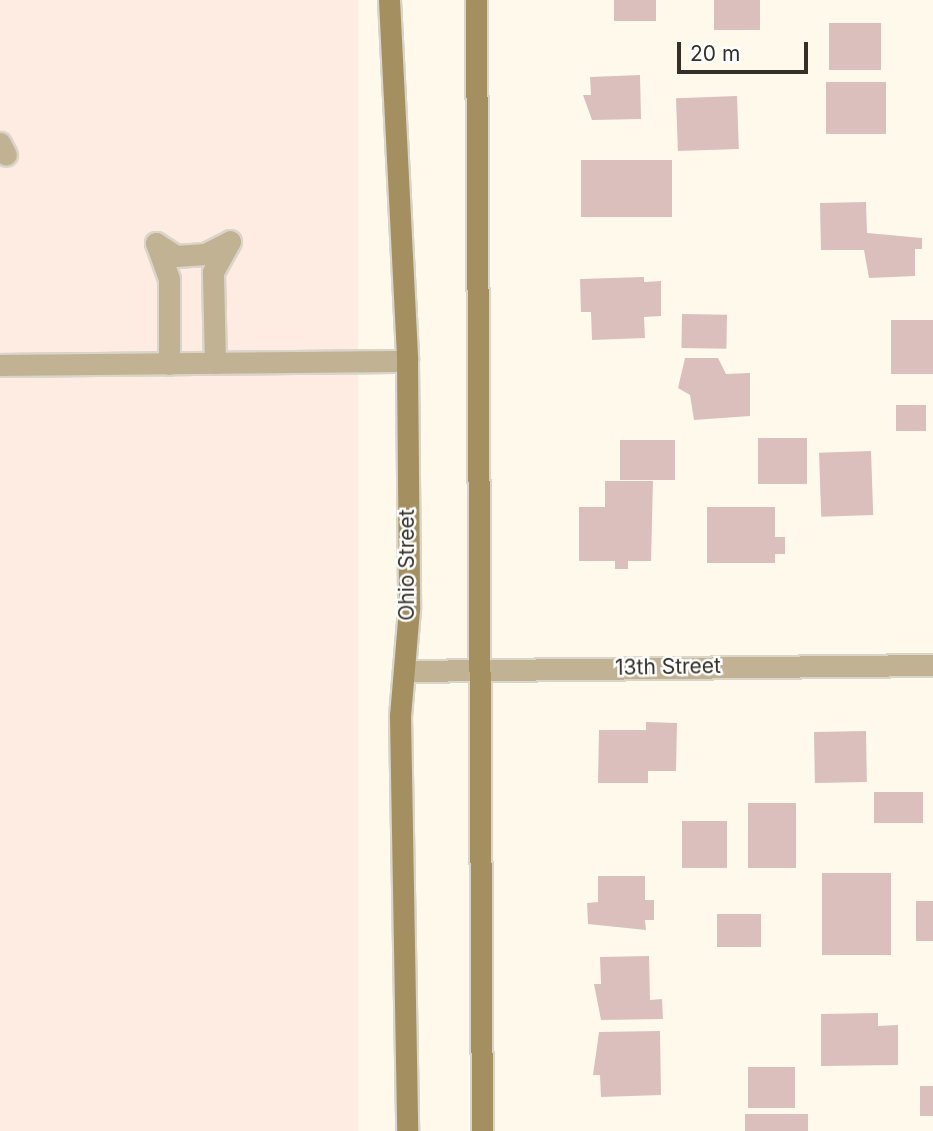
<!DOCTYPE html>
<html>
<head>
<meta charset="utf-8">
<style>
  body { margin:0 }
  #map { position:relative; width:933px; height:1131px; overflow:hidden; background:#fff9ec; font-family:Inter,sans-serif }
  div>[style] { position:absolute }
  .commercial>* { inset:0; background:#feebe2; transform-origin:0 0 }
  .building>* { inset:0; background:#dabfbd; transform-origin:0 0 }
  .roads { filter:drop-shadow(2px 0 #dad5c9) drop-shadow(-2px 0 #dad5c9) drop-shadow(0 2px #dad5c9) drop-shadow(0 -2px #dad5c9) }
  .lane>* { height:21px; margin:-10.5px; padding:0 10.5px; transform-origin:10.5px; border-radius:10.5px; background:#c0b293 }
  .street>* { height:21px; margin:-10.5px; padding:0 10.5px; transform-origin:10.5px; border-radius:10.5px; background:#c0b293 }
  .secondary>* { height:21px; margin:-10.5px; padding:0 10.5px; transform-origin:10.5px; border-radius:10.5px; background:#a48f60 }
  span { translate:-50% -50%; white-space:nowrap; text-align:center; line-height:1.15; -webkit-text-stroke:5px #fff; paint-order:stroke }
  .street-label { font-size:21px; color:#343028 }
  .scale { position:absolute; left:677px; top:42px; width:131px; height:32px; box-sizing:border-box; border:4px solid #343028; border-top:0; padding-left:9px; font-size:21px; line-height:24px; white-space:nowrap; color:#343028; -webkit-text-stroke:5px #fff; paint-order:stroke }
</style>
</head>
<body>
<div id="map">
  <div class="commercial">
    <div style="left:0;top:0;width:358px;height:1131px"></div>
  </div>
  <div class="building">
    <div style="left:614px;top:0;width:42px;height:21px"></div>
    <div style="left:714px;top:0;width:46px;height:30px"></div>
    <div style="left:829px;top:23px;width:52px;height:47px"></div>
    <div style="clip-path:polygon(640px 75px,641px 119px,592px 120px,583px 95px,591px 95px,590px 77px)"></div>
    <div style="left:826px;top:82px;width:60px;height:52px"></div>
    <div style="left:737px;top:96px;width:53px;height:61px;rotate:88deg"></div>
    <div style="left:581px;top:160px;width:91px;height:57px"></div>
    <div style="clip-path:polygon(866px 202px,867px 233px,922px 238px,922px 249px,915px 249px,915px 276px,869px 278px,864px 250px,821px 250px,820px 203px)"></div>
    <div style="clip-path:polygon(644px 277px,644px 282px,661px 281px,661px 316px,644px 317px,645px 338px,592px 340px,591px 312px,581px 312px,580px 279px)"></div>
    <div style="left:682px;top:314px;width:45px;height:34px;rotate:1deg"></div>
    <div style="left:933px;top:320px;width:54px;height:42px;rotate:90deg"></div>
    <div style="clip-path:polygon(685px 358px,718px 358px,726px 374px,750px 373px,750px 416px,694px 420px,690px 395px,678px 388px)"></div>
    <div style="left:896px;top:405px;width:30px;height:26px"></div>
    <div style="left:758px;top:438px;width:49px;height:46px"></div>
    <div style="left:620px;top:440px;width:55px;height:40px"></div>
    <div style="left:871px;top:451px;width:64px;height:52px;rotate:88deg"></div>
    <div style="clip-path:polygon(605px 481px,653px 481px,651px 561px,628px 561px,628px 569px,615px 569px,615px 561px,579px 561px,579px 507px,605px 507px)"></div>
    <div style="clip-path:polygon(707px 507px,775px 507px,775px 537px,785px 537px,785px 554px,775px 554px,775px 563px,707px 563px)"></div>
    <div style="clip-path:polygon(646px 722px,677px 723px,676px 771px,648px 771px,648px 783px,598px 783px,599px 730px,646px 730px)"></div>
    <div style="left:866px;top:731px;width:51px;height:52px;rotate:89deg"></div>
    <div style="left:874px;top:792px;width:49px;height:31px"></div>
    <div style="left:748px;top:803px;width:48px;height:65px"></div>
    <div style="left:682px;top:821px;width:45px;height:47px"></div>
    <div style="left:822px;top:873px;width:69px;height:82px"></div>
    <div style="clip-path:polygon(598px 876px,645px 876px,645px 900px,654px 900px,654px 920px,645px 920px,646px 930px,588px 924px,587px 903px,598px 902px)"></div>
    <div style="left:916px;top:901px;width:17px;height:40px"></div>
    <div style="left:717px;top:914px;width:44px;height:33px"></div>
    <div style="clip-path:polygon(649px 956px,650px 1000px,662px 999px,663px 1019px,601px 1020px,594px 984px,601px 984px,600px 957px)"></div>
    <div style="clip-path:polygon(878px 1013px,878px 1026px,898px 1025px,898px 1065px,821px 1066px,821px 1014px)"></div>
    <div style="clip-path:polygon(660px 1031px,661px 1095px,601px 1097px,600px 1075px,593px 1075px,599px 1032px)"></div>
    <div style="left:748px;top:1067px;width:47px;height:41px"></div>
    <div style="left:920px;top:1086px;width:13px;height:30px"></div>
    <div style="left:808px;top:1114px;width:17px;height:63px;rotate:90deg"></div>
  </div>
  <div class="roads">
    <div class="lane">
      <div style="left:0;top:143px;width:13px;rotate:63deg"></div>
      <div style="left:156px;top:243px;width:38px;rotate:70deg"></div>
      <div style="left:169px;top:279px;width:85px;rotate:90deg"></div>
      <div style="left:156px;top:243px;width:24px;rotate:33deg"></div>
      <div style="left:176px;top:256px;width:29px;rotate:-4deg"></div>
      <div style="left:205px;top:254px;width:28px;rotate:-27deg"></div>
      <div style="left:215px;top:363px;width:91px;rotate:-91.3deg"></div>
      <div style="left:213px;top:272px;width:35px;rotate:-61deg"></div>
      <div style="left:0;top:365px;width:407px;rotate:-0.6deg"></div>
    </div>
    <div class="street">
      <div style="left:404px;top:671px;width:529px;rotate:-0.65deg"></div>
    </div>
    <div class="secondary">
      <div style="left:389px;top:0;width:361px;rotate:87.1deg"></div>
      <div style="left:407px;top:361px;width:248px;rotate:89.5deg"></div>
      <div style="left:409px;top:609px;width:107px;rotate:94.8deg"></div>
      <div style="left:400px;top:716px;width:415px;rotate:89deg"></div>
      <div style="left:476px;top:0;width:1131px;rotate:89.7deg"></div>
    </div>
  </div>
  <div class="street-label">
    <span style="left:407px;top:565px;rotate:-90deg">Ohio Street</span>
    <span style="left:668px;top:667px;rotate:-1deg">13th Street</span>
  </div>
  <div class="scale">20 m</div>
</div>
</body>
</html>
